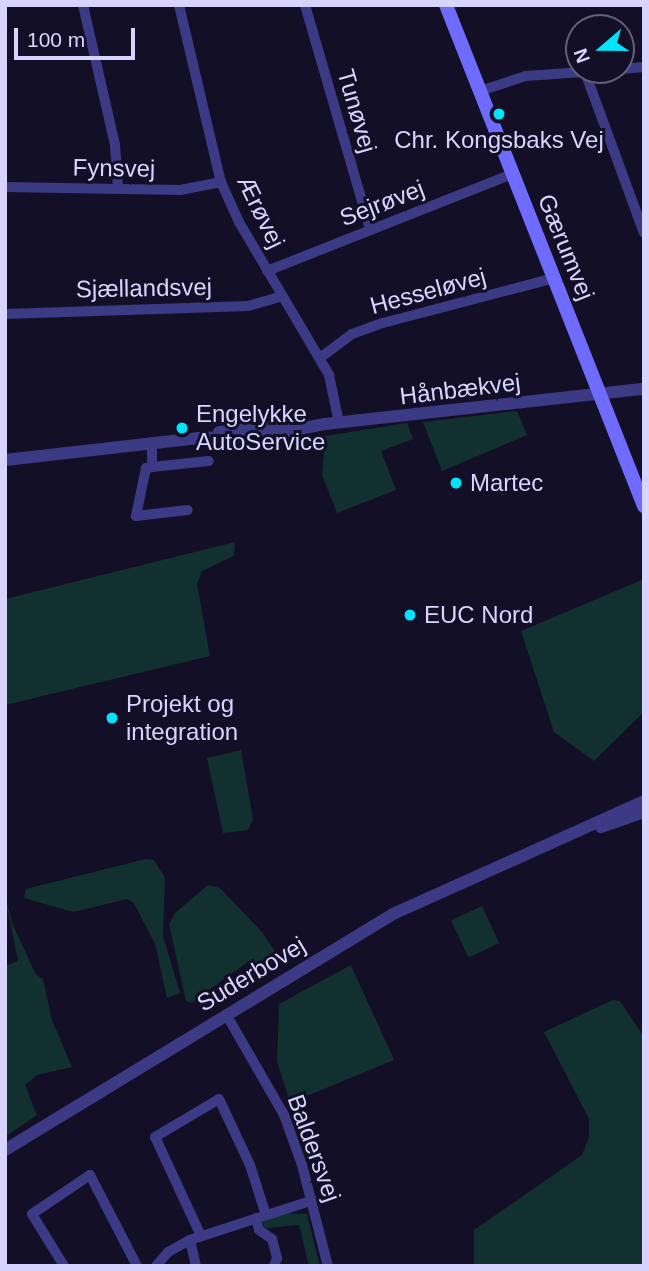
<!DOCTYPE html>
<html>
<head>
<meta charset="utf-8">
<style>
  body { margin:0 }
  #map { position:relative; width:649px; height:1271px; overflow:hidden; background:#130f26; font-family:Arial,sans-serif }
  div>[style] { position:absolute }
  .green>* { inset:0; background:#12302f; transform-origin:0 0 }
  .minor>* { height:10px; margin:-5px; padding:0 5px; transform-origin:5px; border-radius:5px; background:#3d3a85 }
  .tertiary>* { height:12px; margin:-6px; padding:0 6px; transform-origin:6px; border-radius:6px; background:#3d3a85 }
  .secondary>* { height:14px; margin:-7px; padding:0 7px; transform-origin:7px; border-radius:7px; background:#6f6bff }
  .dots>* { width:19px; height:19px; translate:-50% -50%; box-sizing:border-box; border:4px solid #130f26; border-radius:50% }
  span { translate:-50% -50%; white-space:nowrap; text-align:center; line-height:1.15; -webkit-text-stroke:6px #130f26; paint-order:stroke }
  .street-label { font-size:24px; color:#d9d4ff }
  .poi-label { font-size:24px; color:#d9d4ff }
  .left { translate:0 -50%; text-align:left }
  .frame { position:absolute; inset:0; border:7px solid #d9d4ff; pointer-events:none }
  .north { position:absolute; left:565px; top:14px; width:70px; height:70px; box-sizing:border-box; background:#130f26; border:2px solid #625e7d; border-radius:50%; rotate:250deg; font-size:19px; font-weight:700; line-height:28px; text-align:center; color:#d9d4ff }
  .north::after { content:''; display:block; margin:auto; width:24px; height:32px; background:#00e5ff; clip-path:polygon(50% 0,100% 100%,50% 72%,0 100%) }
  .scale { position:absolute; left:14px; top:28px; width:121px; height:32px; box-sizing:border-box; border:4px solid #d9d4ff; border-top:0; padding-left:9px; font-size:21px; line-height:24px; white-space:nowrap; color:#d9d4ff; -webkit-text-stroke:5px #130f26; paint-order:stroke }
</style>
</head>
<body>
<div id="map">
  <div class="green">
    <div style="clip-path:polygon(517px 411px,527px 435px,442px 471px,423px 422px)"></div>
    <div style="clip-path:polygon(407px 423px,413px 439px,381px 451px,396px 490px,337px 513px,322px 475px,325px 436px)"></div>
    <div style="clip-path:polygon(235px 542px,234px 556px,202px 571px,197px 584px,210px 656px,5px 705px,5px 599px)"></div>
    <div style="clip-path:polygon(644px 579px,644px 712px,594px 761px,554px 732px,521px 631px)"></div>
    <div style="clip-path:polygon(241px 750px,253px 819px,248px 830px,223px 833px,207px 758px)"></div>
    <div style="clip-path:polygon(146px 859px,154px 860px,165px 878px,163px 936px,180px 993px,167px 998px,155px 944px,134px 903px,127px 899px,73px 912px,24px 898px,26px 889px)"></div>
    <div style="clip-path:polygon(208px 885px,220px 888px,262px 932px,280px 959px,258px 973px,249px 961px,191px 1003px,186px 1001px,169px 924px,175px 913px)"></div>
    <div style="clip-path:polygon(5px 897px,13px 925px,36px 975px,43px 979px,52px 1020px,72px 1067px,37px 1075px,25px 1085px,37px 1115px,5px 1137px,5px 966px,18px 961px)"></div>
    <div style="left:482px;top:906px;width:41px;height:34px;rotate:65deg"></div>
    <div style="clip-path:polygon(351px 965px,394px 1060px,290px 1103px,277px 1061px,279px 1004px)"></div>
    <div style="clip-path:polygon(613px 1000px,620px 1001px,644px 1037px,644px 1266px,474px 1266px,474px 1230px,582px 1155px,589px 1137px,589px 1119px,544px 1032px)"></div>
    <div style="clip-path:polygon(283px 1213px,307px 1214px,320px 1266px,309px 1266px,299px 1225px,265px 1228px,263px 1222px)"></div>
  </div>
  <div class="minor">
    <div style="left:83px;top:5px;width:144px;rotate:77.1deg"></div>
    <div style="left:115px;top:145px;width:43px;rotate:86deg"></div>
    <div style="left:179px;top:5px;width:182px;rotate:76.7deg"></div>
    <div style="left:221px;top:182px;width:44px;rotate:65.8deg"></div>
    <div style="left:239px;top:222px;width:178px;rotate:59.5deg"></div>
    <div style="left:329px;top:375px;width:49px;rotate:78.2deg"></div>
    <div style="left:305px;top:5px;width:233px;rotate:73.8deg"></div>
    <div style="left:621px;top:69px;width:23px;rotate:-5deg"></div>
    <div style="left:585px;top:72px;width:171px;rotate:69.9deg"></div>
    <div style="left:480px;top:91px;width:48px;rotate:-18.1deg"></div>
    <div style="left:526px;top:76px;width:85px;rotate:-4deg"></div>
    <div style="left:5px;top:187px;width:175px;rotate:1deg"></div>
    <div style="left:180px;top:190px;width:42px;rotate:-11deg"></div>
    <div style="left:267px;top:271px;width:264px;rotate:-21.6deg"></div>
    <div style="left:5px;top:314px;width:243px;rotate:-1.9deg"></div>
    <div style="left:248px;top:306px;width:35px;rotate:-16deg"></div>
    <div style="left:320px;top:358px;width:40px;rotate:-37deg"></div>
    <div style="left:352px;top:334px;width:33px;rotate:-20deg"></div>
    <div style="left:383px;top:323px;width:177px;rotate:-14.7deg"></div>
    <div style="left:152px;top:442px;width:25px;rotate:90deg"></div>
    <div style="left:152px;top:467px;width:6px;rotate:171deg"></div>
    <div style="left:146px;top:468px;width:49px;rotate:101.8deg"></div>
    <div style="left:136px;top:516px;width:52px;rotate:-6.6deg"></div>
    <div style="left:152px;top:467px;width:57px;rotate:-6deg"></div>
    <div style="left:226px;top:1014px;width:116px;rotate:60.1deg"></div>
    <div style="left:284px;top:1115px;width:53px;rotate:70.2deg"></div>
    <div style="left:302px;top:1165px;width:104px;rotate:75.6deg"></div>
    <div style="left:256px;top:1218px;width:12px;rotate:76deg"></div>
    <div style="left:259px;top:1230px;width:16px;rotate:35deg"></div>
    <div style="left:272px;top:1239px;width:20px;rotate:75deg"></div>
    <div style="left:277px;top:1258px;width:9px;rotate:111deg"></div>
    <div style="left:201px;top:1236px;width:109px;rotate:-114.9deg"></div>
    <div style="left:155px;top:1137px;width:74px;rotate:-30.7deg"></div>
    <div style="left:219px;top:1099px;width:73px;rotate:64.8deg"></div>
    <div style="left:250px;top:1165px;width:52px;rotate:72.3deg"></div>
    <div style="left:190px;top:1240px;width:27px;rotate:77deg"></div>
    <div style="left:64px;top:1266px;width:61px;rotate:-121.6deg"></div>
    <div style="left:32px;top:1214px;width:70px;rotate:-33.9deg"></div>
    <div style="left:90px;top:1175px;width:102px;rotate:62.7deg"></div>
    <div style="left:156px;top:1266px;width:18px;rotate:-49deg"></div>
    <div style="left:168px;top:1252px;width:25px;rotate:-29deg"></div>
    <div style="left:190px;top:1240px;width:129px;rotate:-18deg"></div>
  </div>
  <div class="tertiary">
    <div style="left:219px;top:432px;width:69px;rotate:-5.8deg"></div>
    <div style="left:5px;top:460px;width:195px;rotate:-6.5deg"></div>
    <div style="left:199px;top:438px;width:57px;rotate:-1deg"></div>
    <div style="left:256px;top:437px;width:70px;rotate:-10.7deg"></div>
    <div style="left:325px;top:424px;width:321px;rotate:-6.3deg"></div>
    <div style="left:601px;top:827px;width:46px;rotate:-19.2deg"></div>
    <div style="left:5px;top:1150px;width:454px;rotate:-31.3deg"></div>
    <div style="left:393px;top:914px;width:275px;rotate:-24.2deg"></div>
  </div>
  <div class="secondary">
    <div style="left:446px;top:5px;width:539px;rotate:68.44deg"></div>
  </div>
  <div class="dots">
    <div style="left:499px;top:114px;background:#00e5ff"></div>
    <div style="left:182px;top:428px;background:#00e5ff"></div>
    <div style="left:456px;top:483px;background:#00e5ff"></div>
    <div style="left:410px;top:615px;background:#00e5ff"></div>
    <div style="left:112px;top:718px;background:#00e5ff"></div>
  </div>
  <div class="street-label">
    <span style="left:357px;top:111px;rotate:74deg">Tunøvej</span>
    <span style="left:114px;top:168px;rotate:1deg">Fynsvej</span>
    <span style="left:382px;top:203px;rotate:-21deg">Sejrøvej</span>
    <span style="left:261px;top:212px;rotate:64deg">Ærøvej</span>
    <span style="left:566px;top:247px;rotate:68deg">Gærumvej</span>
    <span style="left:144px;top:288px;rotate:-1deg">Sjællandsvej</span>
    <span style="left:428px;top:291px;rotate:-15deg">Hesseløvej</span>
    <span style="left:460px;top:389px;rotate:-7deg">Hånbækvej</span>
    <span style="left:251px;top:974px;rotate:-31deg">Suderbovej</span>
    <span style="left:314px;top:1148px;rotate:70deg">Baldersvej</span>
  </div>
  <div class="poi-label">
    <span style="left:499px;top:140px">Chr. Kongsbaks Vej</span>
    <span class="left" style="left:196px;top:428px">Engelykke<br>AutoService</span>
    <span class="left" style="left:470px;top:483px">Martec</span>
    <span class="left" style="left:424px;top:615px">EUC Nord</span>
    <span class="left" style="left:126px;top:718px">Projekt og<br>integration</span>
  </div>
  <div class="frame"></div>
  <div class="north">N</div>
  <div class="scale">100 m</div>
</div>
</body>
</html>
